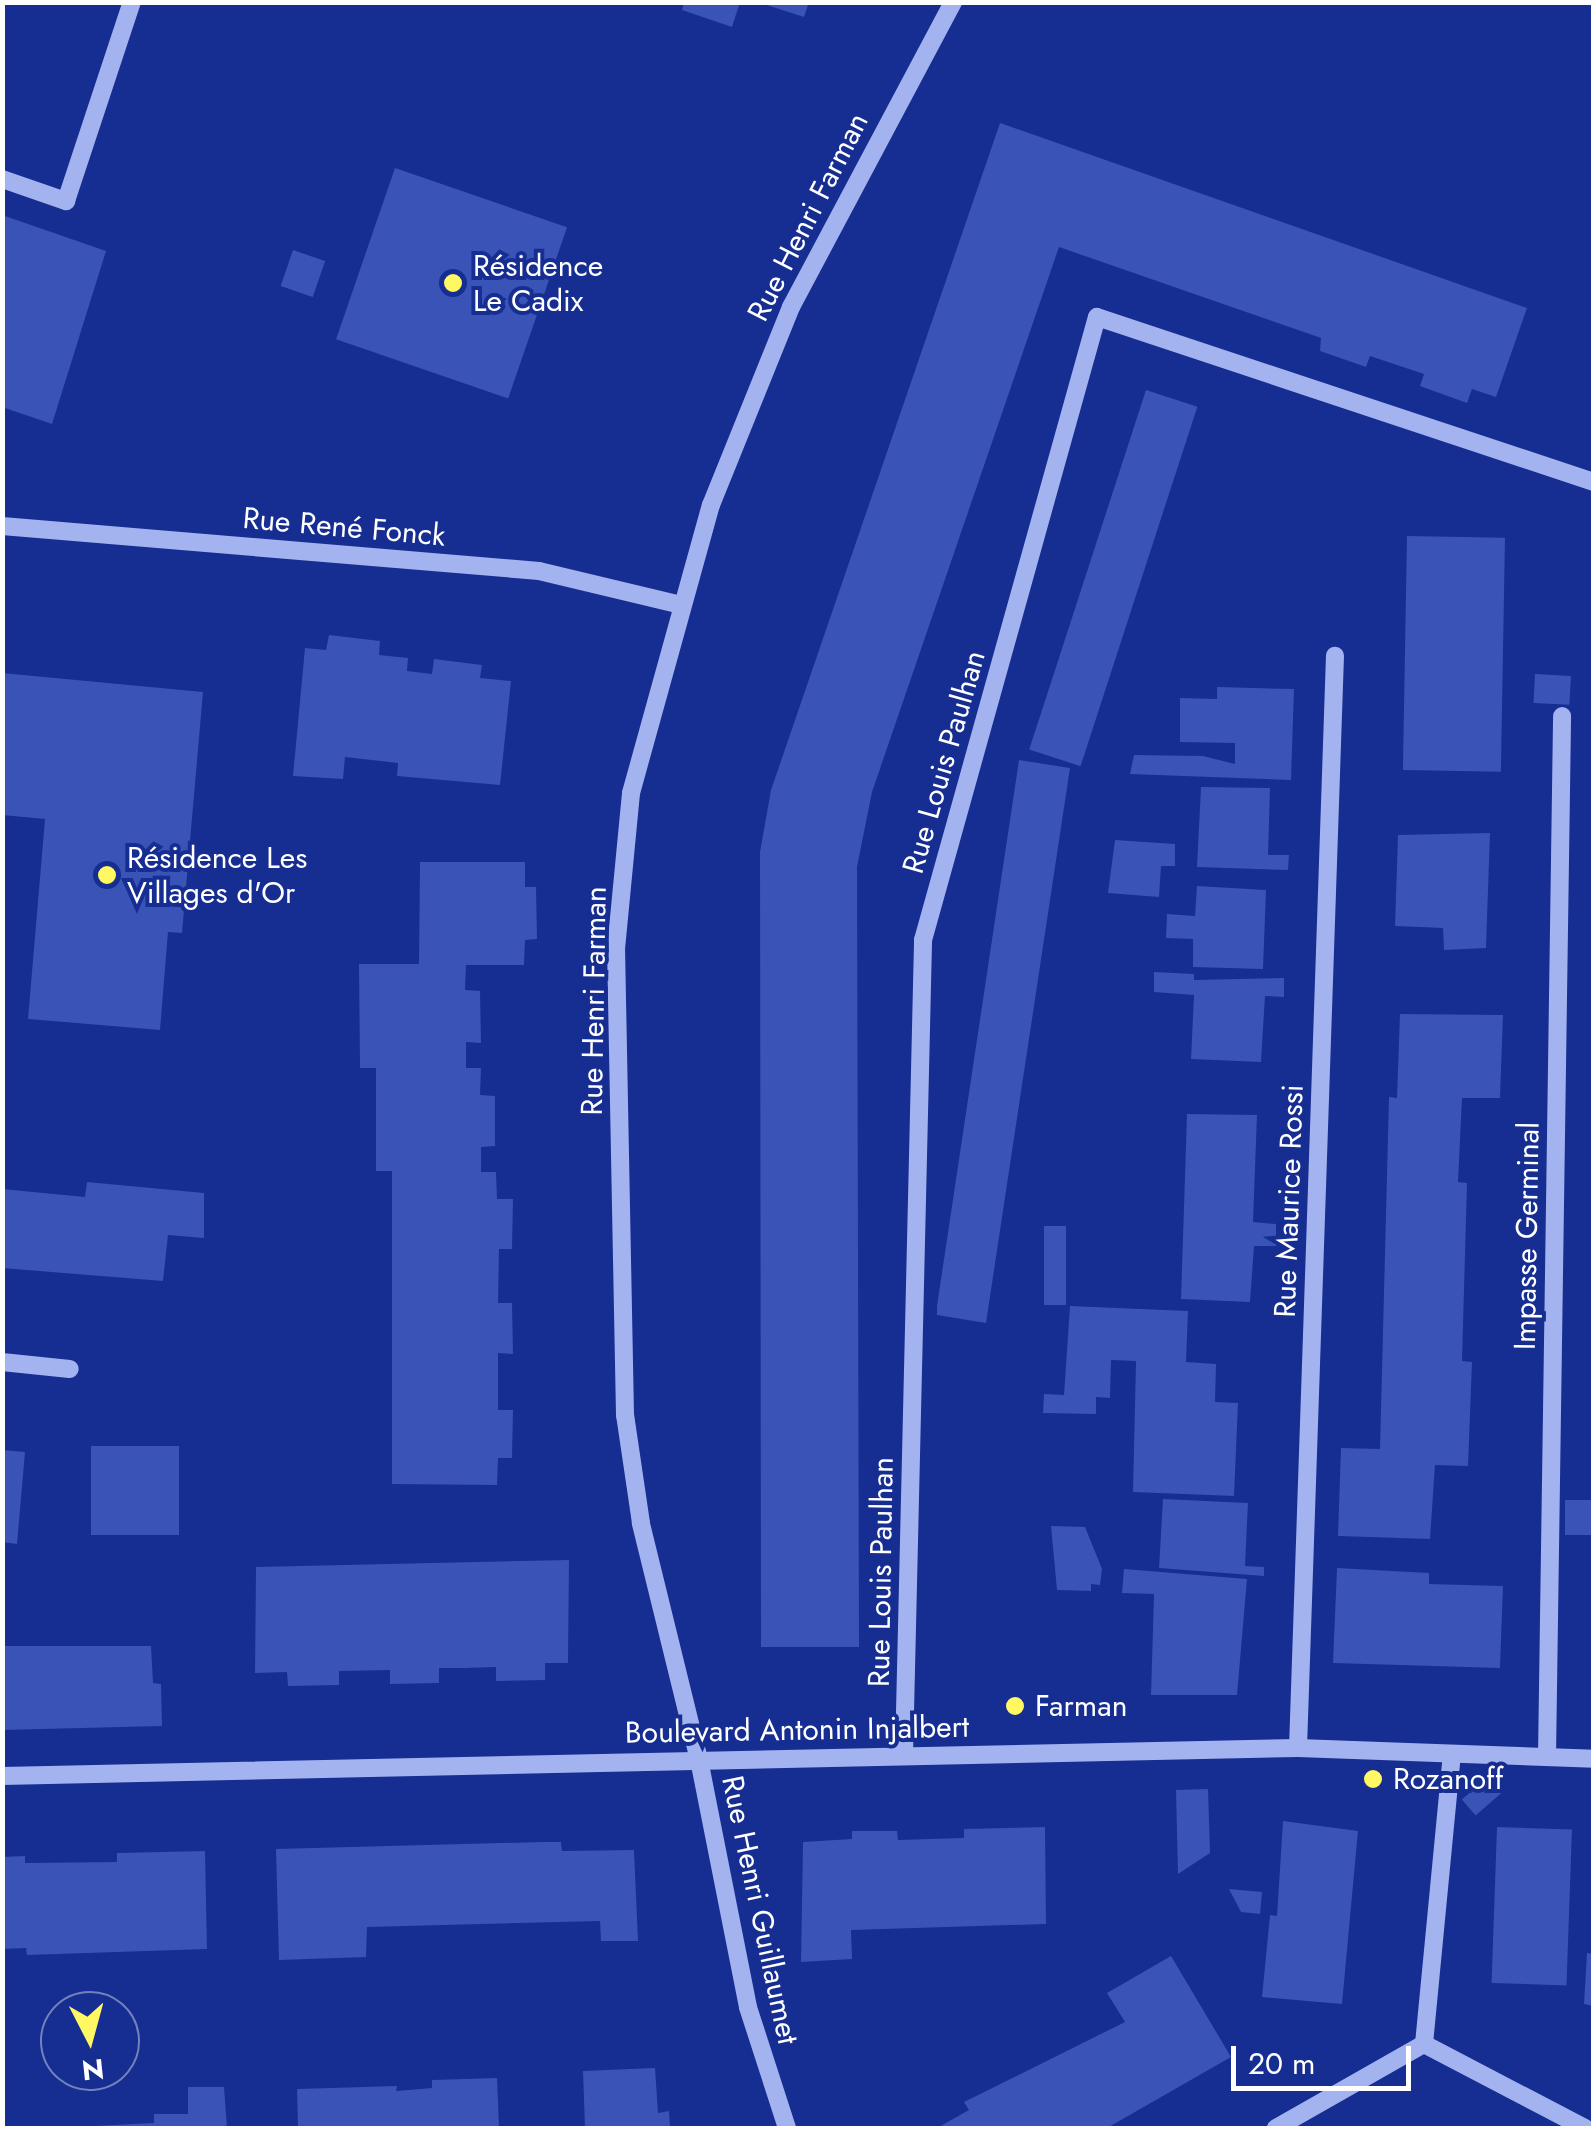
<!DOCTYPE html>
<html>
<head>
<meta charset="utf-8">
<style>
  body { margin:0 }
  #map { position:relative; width:1596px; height:2131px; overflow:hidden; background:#162d91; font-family:Jost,sans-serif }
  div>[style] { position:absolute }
  .building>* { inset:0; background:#3a53b7; transform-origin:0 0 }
  .minor>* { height:18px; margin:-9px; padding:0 9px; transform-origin:9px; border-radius:9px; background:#a3b3f0 }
  .dots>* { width:28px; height:28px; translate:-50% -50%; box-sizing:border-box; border:5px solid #162d91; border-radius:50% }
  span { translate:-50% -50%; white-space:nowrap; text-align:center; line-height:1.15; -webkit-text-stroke:8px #162d91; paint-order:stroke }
  .street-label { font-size:30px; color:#fff }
  .poi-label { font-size:30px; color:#fff }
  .left { translate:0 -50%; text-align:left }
  .frame { position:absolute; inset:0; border:5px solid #fff; pointer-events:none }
  .north { position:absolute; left:40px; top:1991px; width:100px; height:100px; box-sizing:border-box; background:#162d91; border:2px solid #7381bd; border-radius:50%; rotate:174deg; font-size:28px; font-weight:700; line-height:40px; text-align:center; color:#fff }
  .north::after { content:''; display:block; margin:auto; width:35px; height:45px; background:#fff863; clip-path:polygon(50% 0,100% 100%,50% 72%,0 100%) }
  .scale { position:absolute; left:1231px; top:2046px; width:180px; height:45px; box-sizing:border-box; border:5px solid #fff; border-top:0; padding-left:12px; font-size:30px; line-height:35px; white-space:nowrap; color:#fff; -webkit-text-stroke:8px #162d91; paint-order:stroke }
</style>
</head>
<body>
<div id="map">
  <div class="building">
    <div style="clip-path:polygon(684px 2px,740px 2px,732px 27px,682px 10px)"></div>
    <div style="clip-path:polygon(757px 2px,809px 2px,804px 17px)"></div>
    <div style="clip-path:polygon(1000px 123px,1527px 308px,1496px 397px,1472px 389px,1467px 403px,1420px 386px,1424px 374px,1370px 356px,1366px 367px,1320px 351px,1321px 338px,1059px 247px,872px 792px,857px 867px,859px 1647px,761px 1647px,760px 852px,771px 790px)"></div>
    <div style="left:395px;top:168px;width:182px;height:181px;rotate:19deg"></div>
    <div style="clip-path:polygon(2px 215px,106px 251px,52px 424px,2px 407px)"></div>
    <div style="left:293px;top:250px;width:34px;height:38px;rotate:19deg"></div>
    <div style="left:1146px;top:390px;width:54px;height:378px;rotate:18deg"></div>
    <div style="left:1407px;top:536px;width:98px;height:234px;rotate:1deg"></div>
    <div style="clip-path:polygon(329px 635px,380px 641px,379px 655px,408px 658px,407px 671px,432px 674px,434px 659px,482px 665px,480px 678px,511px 681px,500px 785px,397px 776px,398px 763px,345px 757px,343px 779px,293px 776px,305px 648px,326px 650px)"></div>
    <div style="clip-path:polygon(2px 673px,203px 692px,182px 933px,168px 932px,160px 1030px,28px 1019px,45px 819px,2px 815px)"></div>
    <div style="left:1535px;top:674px;width:36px;height:29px;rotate:3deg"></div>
    <div style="clip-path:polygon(1217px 687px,1294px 689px,1291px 780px,1130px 774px,1134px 755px,1203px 756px,1235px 764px,1235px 743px,1180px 742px,1180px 698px,1217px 699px)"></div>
    <div style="clip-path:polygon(1019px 760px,1070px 768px,986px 1323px,937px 1315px,937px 1306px)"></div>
    <div style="clip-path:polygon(1201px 787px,1270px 788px,1268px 855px,1289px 855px,1288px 870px,1197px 867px)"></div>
    <div style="clip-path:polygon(1490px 833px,1486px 948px,1444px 950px,1443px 928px,1395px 926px,1398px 835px)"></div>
    <div style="clip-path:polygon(1115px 840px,1175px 844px,1175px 866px,1161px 866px,1159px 897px,1108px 893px)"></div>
    <div style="clip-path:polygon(420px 862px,525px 862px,525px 887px,536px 887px,537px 939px,525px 940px,524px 965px,466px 965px,465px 990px,480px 991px,481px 1043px,466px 1042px,466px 1068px,481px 1068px,480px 1095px,495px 1096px,495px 1146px,481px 1147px,481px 1172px,496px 1172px,497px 1199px,513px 1199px,512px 1249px,499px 1249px,498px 1303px,512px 1303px,513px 1354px,498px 1353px,498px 1410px,513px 1410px,512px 1458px,498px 1458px,497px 1485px,392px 1484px,392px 1171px,376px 1171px,376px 1068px,360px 1068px,359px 964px,419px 964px)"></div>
    <div style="clip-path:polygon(1197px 886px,1266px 890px,1263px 969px,1193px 967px,1193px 939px,1166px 938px,1167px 914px,1195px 916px)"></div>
    <div style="clip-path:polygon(1154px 972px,1194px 974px,1194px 980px,1284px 978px,1284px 997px,1265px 996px,1261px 1062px,1191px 1059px,1194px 995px,1154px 992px)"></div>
    <div style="clip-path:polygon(1400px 1014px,1503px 1015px,1500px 1098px,1462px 1098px,1458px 1182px,1467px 1183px,1462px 1361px,1472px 1362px,1468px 1466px,1435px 1465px,1430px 1539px,1338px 1536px,1341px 1448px,1380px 1449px,1389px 1097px,1397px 1098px)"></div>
    <div style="clip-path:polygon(1187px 1114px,1257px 1115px,1253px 1222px,1276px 1224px,1276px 1246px,1254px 1246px,1250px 1302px,1181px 1299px)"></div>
    <div style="clip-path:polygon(87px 1182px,204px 1193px,204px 1238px,168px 1235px,163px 1281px,2px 1268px,2px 1189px,85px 1197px)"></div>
    <div style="left:1044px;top:1226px;width:22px;height:79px"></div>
    <div style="clip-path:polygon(1070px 1306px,1188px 1311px,1186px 1362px,1216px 1364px,1215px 1402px,1238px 1403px,1234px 1496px,1133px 1492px,1136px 1361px,1111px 1360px,1110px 1398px,1096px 1397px,1096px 1414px,1043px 1413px,1044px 1394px,1064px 1395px)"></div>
    <div style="left:91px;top:1446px;width:88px;height:89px"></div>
    <div style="clip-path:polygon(2px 1450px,25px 1452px,17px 1544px,2px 1542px)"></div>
    <div style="clip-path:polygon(1163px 1499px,1248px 1503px,1245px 1566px,1264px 1567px,1264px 1576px,1159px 1568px)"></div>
    <div style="left:1565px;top:1500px;width:29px;height:35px"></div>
    <div style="clip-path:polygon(1051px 1526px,1085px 1527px,1102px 1569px,1100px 1585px,1091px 1584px,1091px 1591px,1057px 1590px)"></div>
    <div style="clip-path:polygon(569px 1560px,568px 1663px,545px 1663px,545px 1680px,496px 1681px,496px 1667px,465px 1668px,439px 1668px,439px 1683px,390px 1684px,390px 1670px,339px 1671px,339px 1685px,288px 1686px,287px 1672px,255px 1673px,256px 1567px)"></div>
    <div style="clip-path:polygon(1337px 1568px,1429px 1573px,1429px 1584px,1503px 1586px,1500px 1668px,1333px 1663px)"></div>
    <div style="clip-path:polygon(1124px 1569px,1247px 1579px,1237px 1695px,1151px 1695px,1154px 1594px,1122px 1593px)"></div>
    <div style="clip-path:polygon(2px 1646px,151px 1646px,153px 1683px,161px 1684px,162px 1726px,2px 1730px)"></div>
    <div style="left:1489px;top:1776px;width:21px;height:36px;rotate:49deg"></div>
    <div style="clip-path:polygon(1208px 1789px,1210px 1853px,1178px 1874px,1176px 1790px)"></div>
    <div style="clip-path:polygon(1283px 1821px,1358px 1831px,1342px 2004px,1262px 1997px,1270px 1915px,1277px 1916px)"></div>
    <div style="clip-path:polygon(1045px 1827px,1046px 1924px,851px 1930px,852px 1959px,801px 1962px,803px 1842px,852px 1839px,852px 1831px,897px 1831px,898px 1840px,964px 1838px,964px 1829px)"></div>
    <div style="left:1497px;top:1827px;width:75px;height:156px;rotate:2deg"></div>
    <div style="clip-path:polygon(543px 1842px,561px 1842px,562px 1851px,634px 1850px,638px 1941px,601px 1941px,600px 1921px,367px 1927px,366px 1957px,279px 1960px,276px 1849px)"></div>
    <div style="clip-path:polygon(205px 1851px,207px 1949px,27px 1955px,26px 1948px,2px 1949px,2px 1857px,25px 1856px,25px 1863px,117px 1862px,117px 1853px)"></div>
    <div style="clip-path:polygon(1229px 1889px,1262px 1892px,1260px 1914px,1241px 1912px)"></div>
    <div style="clip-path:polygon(1587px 1953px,1594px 1954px,1594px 2006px,1584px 2004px)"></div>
    <div style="clip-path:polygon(1171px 1956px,1231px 2057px,1107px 2128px,937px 2128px,969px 2110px,964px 2102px,1125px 2022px,1107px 1993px)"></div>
    <div style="clip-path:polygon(655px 2068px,658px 2113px,669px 2111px,670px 2128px,585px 2128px,583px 2071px)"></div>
    <div style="clip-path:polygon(497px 2078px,499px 2128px,298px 2128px,297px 2089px,397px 2086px,396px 2091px,432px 2088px,432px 2080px)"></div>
    <div style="clip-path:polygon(188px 2087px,224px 2087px,227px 2128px,52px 2128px,154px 2123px,154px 2114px,188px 2114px)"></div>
  </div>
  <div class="minor">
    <div style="left:2px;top:179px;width:68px;rotate:19deg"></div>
    <div style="left:66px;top:201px;width:210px;rotate:-71.7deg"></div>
    <div style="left:2px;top:526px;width:539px;rotate:4.79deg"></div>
    <div style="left:539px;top:571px;width:143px;rotate:13.4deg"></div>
    <div style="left:2px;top:1362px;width:68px;rotate:5.9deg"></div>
    <div style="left:1298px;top:1748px;width:1093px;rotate:-88.06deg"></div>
    <div style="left:904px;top:1755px;width:815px;rotate:-88.66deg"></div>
    <div style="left:923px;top:940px;width:647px;rotate:-74.4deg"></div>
    <div style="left:1097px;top:317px;width:524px;rotate:18.37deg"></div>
    <div style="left:1547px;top:1757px;width:1041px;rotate:-89.17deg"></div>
    <div style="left:2px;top:1776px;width:1296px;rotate:-1.24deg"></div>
    <div style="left:1298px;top:1748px;width:296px;rotate:2.1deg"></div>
    <div style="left:1424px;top:2044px;width:182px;rotate:27.6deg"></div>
    <div style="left:787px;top:2128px;width:127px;rotate:-107.9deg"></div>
    <div style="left:748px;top:2007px;width:252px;rotate:-101.2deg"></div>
    <div style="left:699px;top:1760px;width:244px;rotate:-103.8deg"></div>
    <div style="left:641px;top:1523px;width:109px;rotate:-98.4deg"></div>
    <div style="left:625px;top:1415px;width:466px;rotate:-91.1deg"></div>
    <div style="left:616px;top:949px;width:157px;rotate:-84.5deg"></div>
    <div style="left:631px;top:793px;width:299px;rotate:-74.5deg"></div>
    <div style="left:711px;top:505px;width:214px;rotate:-68deg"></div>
    <div style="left:791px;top:307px;width:345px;rotate:-62deg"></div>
    <div style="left:1276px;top:2128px;width:170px;rotate:-29.6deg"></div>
    <div style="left:1424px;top:2044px;width:291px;rotate:-84.5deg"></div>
  </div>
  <div class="dots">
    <div style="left:453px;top:283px;background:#fff863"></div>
    <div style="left:107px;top:875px;background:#fff863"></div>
    <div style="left:1015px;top:1706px;background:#fff863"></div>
    <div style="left:1373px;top:1779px;background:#fff863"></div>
  </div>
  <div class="street-label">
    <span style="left:808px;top:217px;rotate:-63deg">Rue Henri Farman</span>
    <span style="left:344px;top:527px;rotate:5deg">Rue René Fonck</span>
    <span style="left:944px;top:762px;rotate:-74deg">Rue Louis Paulhan</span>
    <span style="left:594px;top:1001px;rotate:-89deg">Rue Henri Farman</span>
    <span style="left:1289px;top:1201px;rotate:-88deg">Rue Maurice Rossi</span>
    <span style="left:1527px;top:1236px;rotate:-89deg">Impasse Germinal</span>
    <span style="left:881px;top:1572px;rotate:-89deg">Rue Louis Paulhan</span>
    <span style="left:797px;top:1730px;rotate:-1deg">Boulevard Antonin Injalbert</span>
    <span style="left:760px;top:1910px;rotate:78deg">Rue Henri Guillaumet</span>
  </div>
  <div class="poi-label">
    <span class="left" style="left:473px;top:283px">Résidence<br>Le Cadix</span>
    <span class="left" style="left:127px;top:875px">Résidence Les<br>Villages d'Or</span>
    <span class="left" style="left:1035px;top:1706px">Farman</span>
    <span class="left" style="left:1393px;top:1779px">Rozanoff</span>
  </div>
  <div class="frame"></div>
  <div class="north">N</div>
  <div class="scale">20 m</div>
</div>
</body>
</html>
